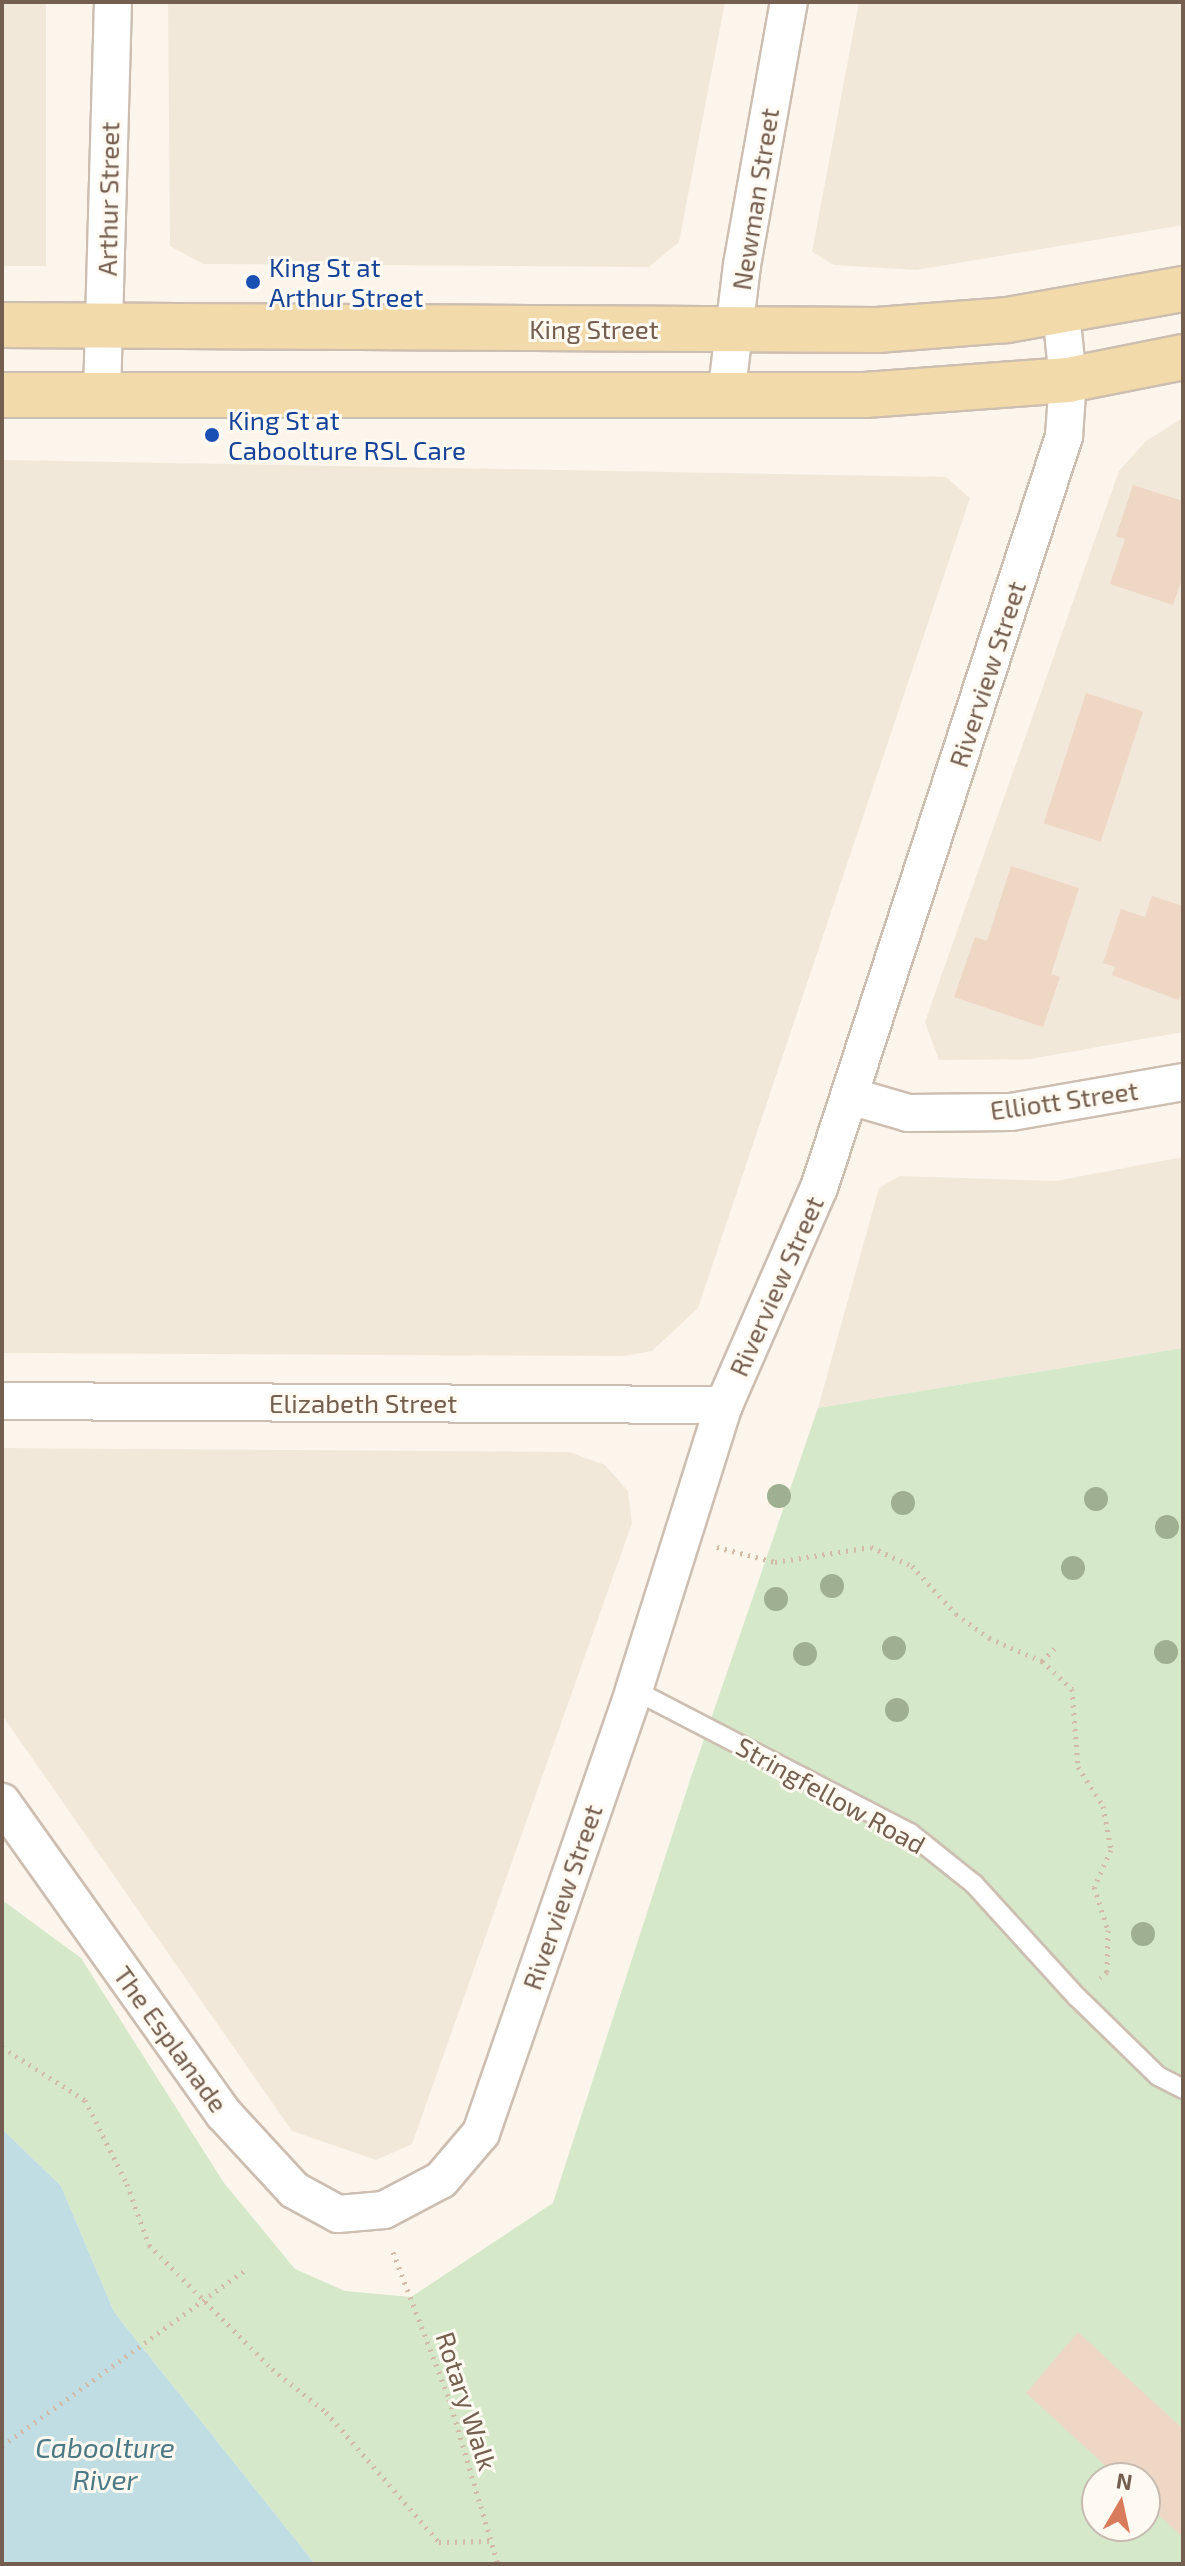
<!DOCTYPE html>
<html>
<head>
<meta charset="utf-8">
<style>
  body { margin:0 }
  #map { position:relative; width:1185px; height:2566px; overflow:hidden; background:#fbf5eb; font-family:"Exo 2",sans-serif }
  div>[style] { position:absolute }
  .residential>* { inset:0; background:#f2e8da; transform-origin:0 0 }
  .green>* { inset:0; background:#d5e8ca }
  .water>* { inset:0; background:#c0dde3 }
  .building>* { inset:0; background:#eed7c5; transform-origin:0 0 }
  .path>* { height:5px; margin-top:-2.5px; transform-origin:0; background:repeating-linear-gradient(90deg,#d3baa7 0 2px,transparent 0 8px) }
  .roads { filter:drop-shadow(2px 0 #ccbeb1) drop-shadow(-2px 0 #ccbeb1) drop-shadow(0 2px #ccbeb1) drop-shadow(0 -2px #ccbeb1) }
  .lane>* { height:18px; margin:-9px; padding:0 9px; transform-origin:9px; border-radius:9px; background:#fff }
  .street>* { height:36px; margin:-18px; padding:0 18px; transform-origin:18px; border-radius:18px; background:#fff }
  .primary>* { height:44px; margin:-22px; padding:0 22px; transform-origin:22px; border-radius:22px; background:#f3daaa }
  .path-bridge>* { height:5px; margin-top:-2.5px; transform-origin:0; background:repeating-linear-gradient(90deg,#d3baa7 0 2px,transparent 0 8px) }
  .trees>* { width:24px; height:24px; margin:-12px; border-radius:50%; background:#9fb092 }
  .dots>* { width:22px; height:22px; translate:-50% -50%; box-sizing:border-box; border:4px solid #fef9f1; border-radius:50% }
  span { translate:-50% -50%; white-space:nowrap; text-align:center; line-height:1.15; -webkit-text-stroke:6px #fef9f1; paint-order:stroke }
  .street-label { font-size:26px; color:#745e50 }
  .transit-label { font-size:26px; color:#164399 }
  .left { translate:0 -50%; text-align:left }
  .water-label { font-size:28px; color:#4b7985; font-style:italic }
  .frame { position:absolute; inset:0; border:4px solid #745e50; pointer-events:none }
  .north { position:absolute; left:1081px; top:2462px; width:80px; height:80px; box-sizing:border-box; background:#fef9f1; border:2px solid #c7bbb1; border-radius:50%; rotate:9deg; font-size:22px; font-weight:700; line-height:32px; text-align:center; color:#745e50 }
  .north::after { content:''; display:block; margin:auto; width:28px; height:36px; background:#d97c5c; clip-path:polygon(50% 0,100% 100%,50% 72%,0 100%) }
</style>
</head>
<body>
<div id="map">
  <div class="residential">
    <div style="left:2px;top:2px;width:44px;height:264px"></div>
    <div style="clip-path:polygon(168px 2px,725px 2px,679px 242px,649px 267px,203px 264px,170px 246px)"></div>
    <div style="clip-path:polygon(859px 2px,1183px 2px,1183px 225px,916px 270px,834px 265px,812px 252px)"></div>
    <div style="clip-path:polygon(1183px 418px,1183px 1032px,1030px 1059px,939px 1060px,925px 1022px,1119px 471px,1146px 441px)"></div>
    <div style="clip-path:polygon(2px 460px,946px 477px,970px 498px,698px 1308px,652px 1351px,623px 1356px,2px 1353px)"></div>
    <div style="clip-path:polygon(1183px 1157px,1183px 1348px,818px 1408px,879px 1188px,899px 1176px,1056px 1181px)"></div>
    <div style="clip-path:polygon(2px 1448px,569px 1452px,605px 1465px,628px 1491px,632px 1523px,412px 2144px,376px 2160px,292px 2131px,2px 1715px)"></div>
  </div>
  <div class="green">
    <div style="clip-path:polygon(evenodd,1183px 1348px,1183px 2564px,315px 2564px,114px 2312px,61px 2186px,2px 2129px,2px 1900px,81px 1958px,224px 2183px,295px 2269px,345px 2291px,411px 2297px,553px 2203px,690px 1780px,818px 1408px,1183px 1348px,1097px 2478px,1145px 2478px,1145px 2526px,1097px 2526px,1097px 2478px)"></div>
  </div>
  <div class="water">
    <div style="clip-path:polygon(2px 2129px,61px 2186px,114px 2312px,315px 2564px,2px 2564px)"></div>
  </div>
  <div class="building">
    <div style="clip-path:polygon(1133px 485px,1183px 501px,1183px 576px,1173px 605px,1110px 584px,1125px 539px,1116px 536px)"></div>
    <div style="left:1086px;top:693px;width:60px;height:137px;rotate:18deg"></div>
    <div style="clip-path:polygon(1011px 866px,1079px 888px,1051px 974px,1060px 977px,1043px 1027px,954px 997px,975px 937px,987px 941px)"></div>
    <div style="clip-path:polygon(1152px 896px,1183px 906px,1183px 991px,1178px 1000px,1112px 975px,1115px 967px,1103px 963px,1121px 909px,1145px 917px)"></div>
    <div style="clip-path:polygon(1078px 2332px,1183px 2429px,1183px 2537px,1145px 2502px,1145px 2478px,1119px 2478px,1026px 2393px)"></div>
  </div>
  <div class="path">
    <div style="left:717px;top:1547px;width:60px;rotate:14.5deg"></div>
    <div style="left:775px;top:1562px;width:97px;rotate:-8.9deg"></div>
    <div style="left:871px;top:1547px;width:45px;rotate:24.9deg"></div>
    <div style="left:912px;top:1566px;width:65px;rotate:47.5deg"></div>
    <div style="left:956px;top:1614px;width:41px;rotate:36deg"></div>
    <div style="left:989px;top:1638px;width:58px;rotate:23.5deg"></div>
    <div style="left:1042px;top:1661px;width:41px;rotate:43deg"></div>
    <div style="left:1072px;top:1689px;width:78px;rotate:85.6deg"></div>
    <div style="left:1078px;top:1767px;width:46px;rotate:57.3deg"></div>
    <div style="left:1103px;top:1806px;width:45px;rotate:79.7deg"></div>
    <div style="left:1111px;top:1850px;width:41px;rotate:114.7deg"></div>
    <div style="left:1094px;top:1887px;width:45px;rotate:72deg"></div>
    <div style="left:1108px;top:1930px;width:42px;rotate:91.4deg"></div>
    <div style="left:1107px;top:1972px;width:9px;rotate:139deg"></div>
    <div style="left:1042px;top:1661px;width:18px;rotate:-45deg"></div>
    <div style="left:2px;top:2047px;width:98px;rotate:32.6deg"></div>
    <div style="left:85px;top:2100px;width:94px;rotate:63.4deg"></div>
    <div style="left:127px;top:2184px;width:65px;rotate:70.2deg"></div>
    <div style="left:149px;top:2245px;width:175px;rotate:45.2deg"></div>
    <div style="left:272px;top:2369px;width:69px;rotate:38.5deg"></div>
    <div style="left:326px;top:2412px;width:172px;rotate:49deg"></div>
    <div style="left:439px;top:2542px;width:51px;rotate:-1.1deg"></div>
    <div style="left:393px;top:2252px;width:157px;rotate:69.1deg"></div>
    <div style="left:449px;top:2399px;width:172px;rotate:73.5deg"></div>
  </div>
  <div class="roads">
    <div class="lane">
      <div style="left:634px;top:1690px;width:311px;rotate:27.4deg"></div>
      <div style="left:910px;top:1833px;width:82px;rotate:38.6deg"></div>
      <div style="left:974px;top:1884px;width:153px;rotate:47.7deg"></div>
      <div style="left:1077px;top:1997px;width:113px;rotate:44.3deg"></div>
      <div style="left:1158px;top:2076px;width:28px;rotate:27deg"></div>
    </div>
    <div class="street">
      <div style="left:102px;top:395px;width:393px;rotate:-88.4deg"></div>
      <div style="left:726px;top:397px;width:133px;rotate:-83.1deg"></div>
      <div style="left:742px;top:265px;width:267px;rotate:-79.9deg"></div>
      <div style="left:850px;top:1096px;width:60px;rotate:16.3deg"></div>
      <div style="left:908px;top:1113px;width:103px;rotate:-0.6deg"></div>
      <div style="left:1011px;top:1112px;width:175px;rotate:-9.9deg"></div>
      <div style="left:2px;top:1401px;width:722px;rotate:0.32deg"></div>
      <div style="left:2px;top:1802px;width:382px;rotate:54.6deg"></div>
      <div style="left:223px;top:2113px;width:105px;rotate:47.3deg"></div>
      <div style="left:294px;top:2190px;width:50px;rotate:28.6deg"></div>
      <div style="left:338px;top:2214px;width:46px;rotate:-5deg"></div>
      <div style="left:384px;top:2210px;width:64px;rotate:-27.8deg"></div>
      <div style="left:441px;top:2180px;width:62px;rotate:-49.6deg"></div>
      <div style="left:481px;top:2133px;width:469px;rotate:-70.9deg"></div>
      <div style="left:634px;top:1690px;width:299px;rotate:-72.5deg"></div>
      <div style="left:724px;top:1405px;width:237px;rotate:-66.4deg"></div>
      <div style="left:819px;top:1188px;width:791px;rotate:-71.95deg"></div>
      <div style="left:1064px;top:436px;width:56px;rotate:-85.9deg"></div>
      <div style="left:1068px;top:380px;width:68px;rotate:-95.9deg"></div>
    </div>
    <div class="primary">
      <div style="left:2px;top:325px;width:875px;rotate:0.33deg"></div>
      <div style="left:877px;top:330px;width:130px;rotate:-4.4deg"></div>
      <div style="left:1007px;top:320px;width:179px;rotate:-10deg"></div>
      <div style="left:2px;top:395px;width:863px"></div>
      <div style="left:865px;top:395px;width:204px;rotate:-4.2deg"></div>
      <div style="left:1068px;top:380px;width:117px;rotate:-11.3deg"></div>
    </div>
  </div>
  <div class="path-bridge">
    <div style="left:2px;top:2446px;width:299px;rotate:-35.9deg"></div>
  </div>
  <div class="trees">
    <div style="left:779px;top:1496px"></div>
    <div style="left:1096px;top:1499px"></div>
    <div style="left:903px;top:1503px"></div>
    <div style="left:1167px;top:1527px"></div>
    <div style="left:1073px;top:1568px"></div>
    <div style="left:832px;top:1586px"></div>
    <div style="left:776px;top:1599px"></div>
    <div style="left:894px;top:1648px"></div>
    <div style="left:1166px;top:1652px"></div>
    <div style="left:805px;top:1654px"></div>
    <div style="left:897px;top:1710px"></div>
    <div style="left:1143px;top:1934px"></div>
  </div>
  <div class="dots">
    <div style="left:253px;top:282px;background:#1a4fb4"></div>
    <div style="left:212px;top:435px;background:#1a4fb4"></div>
  </div>
  <div class="street-label">
    <span style="left:108px;top:199px;rotate:-89deg">Arthur Street</span>
    <span style="left:755px;top:199px;rotate:-81deg">Newman Street</span>
    <span style="left:594px;top:329px">King Street</span>
    <span style="left:987px;top:674px;rotate:-72deg">Riverview Street</span>
    <span style="left:1064px;top:1100px;rotate:-8deg">Elliott Street</span>
    <span style="left:776px;top:1286px;rotate:-66deg">Riverview Street</span>
    <span style="left:363px;top:1403px">Elizabeth Street</span>
    <span style="left:831px;top:1795px;rotate:29deg">Stringfellow Road</span>
    <span style="left:562px;top:1897px;rotate:-71deg">Riverview Street</span>
    <span style="left:171px;top:2039px;rotate:54deg">The Esplanade</span>
    <span style="left:467px;top:2401px;rotate:72deg">Rotary Walk</span>
  </div>
  <div class="transit-label">
    <span class="left" style="left:269px;top:282px">King St at<br>Arthur Street</span>
    <span class="left" style="left:228px;top:435px">King St at<br>Caboolture RSL Care</span>
  </div>
  <div class="water-label">
    <span style="left:105px;top:2463px">Caboolture<br>River</span>
  </div>
  <div class="frame"></div>
  <div class="north">N</div>
</div>
</body>
</html>
